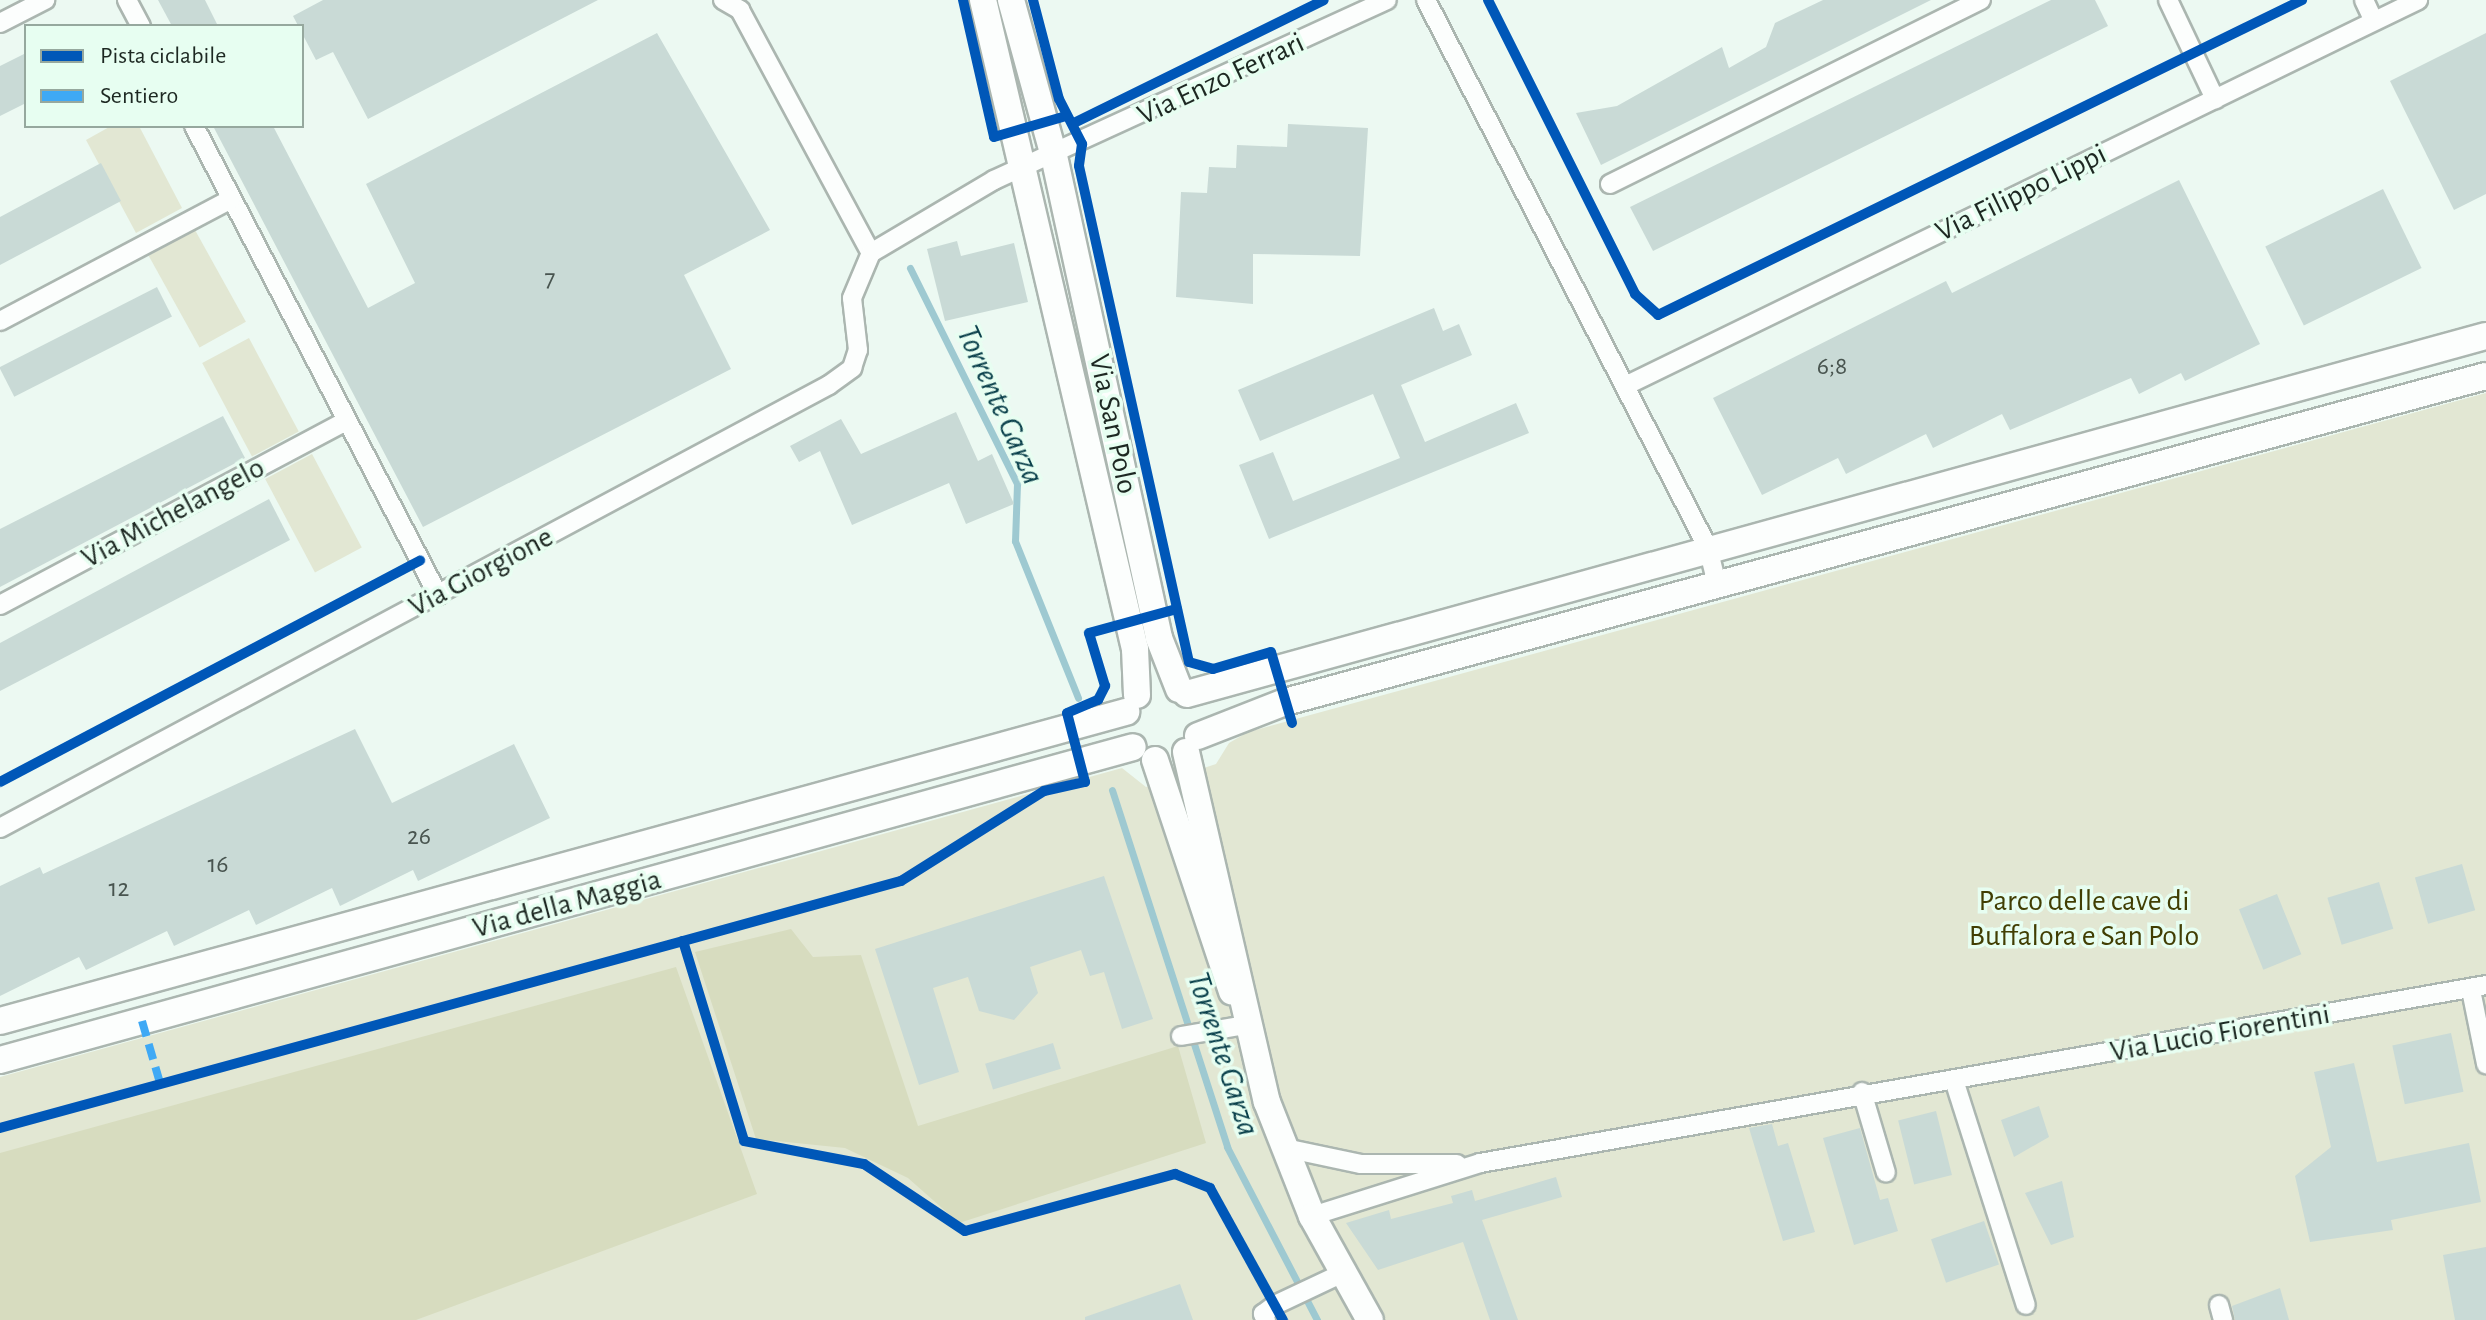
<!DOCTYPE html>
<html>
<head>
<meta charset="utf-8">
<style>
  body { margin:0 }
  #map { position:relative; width:2486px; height:1320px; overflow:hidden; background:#ecf9f2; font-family:"Alegreya Sans",sans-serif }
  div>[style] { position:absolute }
  .green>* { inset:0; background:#e2e7d3; transform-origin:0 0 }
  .forest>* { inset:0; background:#d7dcbf }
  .stream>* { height:7px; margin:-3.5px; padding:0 3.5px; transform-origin:3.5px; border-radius:3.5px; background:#9ec9d1 }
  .building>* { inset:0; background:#c9dad6; transform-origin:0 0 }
  .roads { filter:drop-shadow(2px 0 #abb6b0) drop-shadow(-2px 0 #abb6b0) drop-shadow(0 2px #abb6b0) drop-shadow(0 -2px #abb6b0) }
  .street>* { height:18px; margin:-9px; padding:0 9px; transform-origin:9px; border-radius:9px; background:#fcfefd }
  .secondary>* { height:26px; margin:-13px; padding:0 13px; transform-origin:13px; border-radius:13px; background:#fcfefd }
  .quiet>* { height:8px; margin-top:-4px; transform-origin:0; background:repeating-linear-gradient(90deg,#3fa9f5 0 16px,transparent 0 24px) }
  .cycleway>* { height:10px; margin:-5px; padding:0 5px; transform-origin:5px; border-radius:5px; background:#0057b8 }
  span { translate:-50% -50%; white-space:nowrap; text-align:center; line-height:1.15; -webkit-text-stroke:7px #e7fef1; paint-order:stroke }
  .number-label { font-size:26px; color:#48544f }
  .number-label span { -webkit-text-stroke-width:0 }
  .street-label { font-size:30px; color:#1d2822 }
  .park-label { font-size:30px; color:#413e03 }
  .water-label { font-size:32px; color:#0a404b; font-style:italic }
  .legend { position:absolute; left:24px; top:24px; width:280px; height:104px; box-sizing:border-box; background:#e7fef1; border:2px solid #96a89e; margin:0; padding:10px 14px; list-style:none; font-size:24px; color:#1d2822 }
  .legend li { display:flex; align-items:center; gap:16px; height:40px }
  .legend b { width:40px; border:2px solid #96a89e }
</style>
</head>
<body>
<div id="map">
  <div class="green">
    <div style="clip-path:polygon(111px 126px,139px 126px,182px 208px,136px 233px,86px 140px)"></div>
    <div style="left:195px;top:230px;width:105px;height:53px;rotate:61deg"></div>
    <div style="left:249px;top:338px;width:106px;height:53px;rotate:62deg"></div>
    <div style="clip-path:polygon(2486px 393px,2486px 1320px,0 1320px,0 1077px,1122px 768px,1146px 787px,1216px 764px,1229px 743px,1248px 732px)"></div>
    <div style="left:312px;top:454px;width:106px;height:53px;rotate:62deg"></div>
  </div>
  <div class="forest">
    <div style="clip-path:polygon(791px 929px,813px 957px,861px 955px,918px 1126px,1178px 1046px,1206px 1143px,959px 1223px,908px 1178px,845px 1148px,756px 1139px,695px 952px)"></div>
    <div style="clip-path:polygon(676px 967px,757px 1194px,416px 1320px,0 1320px,0 1153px)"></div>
  </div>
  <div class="stream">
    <div style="left:910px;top:268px;width:241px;rotate:63.6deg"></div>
    <div style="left:1017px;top:484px;width:57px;rotate:92deg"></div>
    <div style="left:1015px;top:541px;width:169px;rotate:68.1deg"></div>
    <div style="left:1112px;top:790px;width:375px;rotate:72.1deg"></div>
    <div style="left:1227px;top:1147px;width:195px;rotate:62.5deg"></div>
  </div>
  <div class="building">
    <div style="clip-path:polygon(158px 0,205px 0,218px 26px,172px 26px)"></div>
    <div style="clip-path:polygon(323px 0,598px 0,368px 119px,333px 52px,316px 60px,293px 16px)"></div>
    <div style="clip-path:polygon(1823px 0,1931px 0,1601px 165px,1576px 113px,1617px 106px,1722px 47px,1729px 68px,1766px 47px,1775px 23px)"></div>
    <div style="clip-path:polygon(2051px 0,2095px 0,2108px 26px,1653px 251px,1630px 207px)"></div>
    <div style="clip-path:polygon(657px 33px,770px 230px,684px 275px,731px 369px,423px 527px,213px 126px,273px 126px,368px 308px,415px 283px,366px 184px)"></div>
    <div style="clip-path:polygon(2486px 33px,2486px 194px,2454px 210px,2390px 81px)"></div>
    <div style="clip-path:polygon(26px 53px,26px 103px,0 116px,0 66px)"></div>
    <div style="clip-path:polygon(1288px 124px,1368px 128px,1360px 256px,1253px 254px,1253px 304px,1176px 297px,1181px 192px,1207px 193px,1209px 167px,1236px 168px,1237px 145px,1287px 147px)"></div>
    <div style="clip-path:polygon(101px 163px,121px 201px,0 265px,0 217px)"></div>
    <div style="clip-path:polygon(2179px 180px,2260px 344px,2185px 381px,2181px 373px,2139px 394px,2131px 378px,2010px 430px,2002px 414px,1933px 448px,1926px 434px,1846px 474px,1838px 458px,1762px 495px,1713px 398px,1946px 281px,1952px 293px)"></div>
    <div style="left:2383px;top:189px;width:88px;height:131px;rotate:64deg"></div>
    <div style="clip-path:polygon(957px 241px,961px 256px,1014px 243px,1028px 302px,945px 321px,927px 249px)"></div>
    <div style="left:157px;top:287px;width:33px;height:177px;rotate:63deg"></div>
    <div style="clip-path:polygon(1434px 308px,1443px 331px,1459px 324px,1472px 355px,1401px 385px,1425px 442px,1516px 403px,1529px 433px,1269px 539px,1239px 465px,1273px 452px,1293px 501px,1400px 458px,1373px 394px,1260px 441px,1238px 390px)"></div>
    <div style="clip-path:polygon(956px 412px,978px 461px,992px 454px,1014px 504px,966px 524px,949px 483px,852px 525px,820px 451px,799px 462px,790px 446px,841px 419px,861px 454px)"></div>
    <div style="clip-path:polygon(223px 416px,245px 458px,0 587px,0 529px)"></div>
    <div style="clip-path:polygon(269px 499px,290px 540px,0 691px,0 643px)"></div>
    <div style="clip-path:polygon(355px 729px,392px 803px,514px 744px,550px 818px,418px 881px,413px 870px,340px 906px,332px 888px,256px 925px,249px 910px,174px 946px,167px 931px,86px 970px,79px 957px,0 996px,0 886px,40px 867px,43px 874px)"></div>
    <div style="left:2462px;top:864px;width:48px;height:49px;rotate:74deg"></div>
    <div style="clip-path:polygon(1104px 876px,1153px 1019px,1122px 1029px,1104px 972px,1090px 976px,1081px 950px,1030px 967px,1038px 993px,1014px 1020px,979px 1011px,968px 977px,933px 988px,959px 1072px,919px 1085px,875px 949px)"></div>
    <div style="left:2379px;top:882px;width:49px;height:54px;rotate:73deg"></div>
    <div style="left:2277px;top:894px;width:65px;height:41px;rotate:68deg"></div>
    <div style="left:2451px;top:1033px;width:60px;height:60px;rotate:78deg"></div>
    <div style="left:1053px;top:1043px;width:27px;height:71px;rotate:73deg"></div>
    <div style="clip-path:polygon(2354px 1063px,2377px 1162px,2469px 1143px,2481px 1202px,2391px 1220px,2393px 1230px,2310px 1242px,2295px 1176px,2331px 1147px,2314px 1072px)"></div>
    <div style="clip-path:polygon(2039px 1106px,2049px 1137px,2014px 1157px,2001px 1120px)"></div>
    <div style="left:1936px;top:1111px;width:66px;height:39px;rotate:76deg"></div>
    <div style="clip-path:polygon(1772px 1124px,1778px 1146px,1788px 1143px,1815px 1232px,1783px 1241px,1749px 1128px)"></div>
    <div style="clip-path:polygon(1860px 1128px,1880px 1200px,1888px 1198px,1898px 1231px,1854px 1245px,1823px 1138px)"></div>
    <div style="clip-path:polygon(1556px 1177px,1562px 1197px,1482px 1220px,1518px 1320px,1490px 1320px,1463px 1242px,1378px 1270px,1346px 1223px,1389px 1210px,1391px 1219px,1453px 1203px,1451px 1196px,1472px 1190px,1475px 1201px)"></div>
    <div style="clip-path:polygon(2062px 1181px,2074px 1237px,2051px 1245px,2025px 1193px)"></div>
    <div style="left:1984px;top:1221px;width:46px;height:56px;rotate:71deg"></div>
    <div style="clip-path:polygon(2486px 1247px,2486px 1320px,2455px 1320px,2443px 1255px)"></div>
    <div style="clip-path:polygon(1180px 1284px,1193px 1320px,1085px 1320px,1085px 1317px)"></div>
    <div style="clip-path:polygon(2280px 1288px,2289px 1320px,2235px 1320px,2232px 1306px)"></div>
  </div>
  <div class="roads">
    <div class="street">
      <div style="left:127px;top:0;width:30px;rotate:62deg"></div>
      <div style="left:723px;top:0;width:20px;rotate:30deg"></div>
      <div style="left:740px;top:10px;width:276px;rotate:61.7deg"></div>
      <div style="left:1426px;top:0;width:616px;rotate:62.77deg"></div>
      <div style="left:1708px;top:548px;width:38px;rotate:76deg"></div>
      <div style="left:2168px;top:0;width:110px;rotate:64.6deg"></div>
      <div style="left:2364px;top:0;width:23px;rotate:65deg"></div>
      <div style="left:0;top:23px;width:51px;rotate:-27.1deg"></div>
      <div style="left:194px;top:126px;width:529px;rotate:62.51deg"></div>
      <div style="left:1610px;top:184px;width:414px;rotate:-26.4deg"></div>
      <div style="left:0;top:321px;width:261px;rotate:-27.8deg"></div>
      <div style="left:1625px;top:386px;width:882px;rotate:-25.95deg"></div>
      <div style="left:0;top:605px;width:392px;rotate:-28deg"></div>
      <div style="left:0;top:828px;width:940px;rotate:-28.12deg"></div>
      <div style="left:829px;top:385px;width:29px;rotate:-36deg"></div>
      <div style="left:852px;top:368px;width:19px;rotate:-72deg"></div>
      <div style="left:858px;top:350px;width:52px;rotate:-96.6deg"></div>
      <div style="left:852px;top:298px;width:49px;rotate:-67.1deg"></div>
      <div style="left:871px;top:253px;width:143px;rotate:-30.7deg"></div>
      <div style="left:994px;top:180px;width:432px;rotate:-24.6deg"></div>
      <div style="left:2471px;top:990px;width:76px;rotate:78.5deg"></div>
      <div style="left:1181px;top:1036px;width:66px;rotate:-9.6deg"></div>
      <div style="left:1954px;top:1080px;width:236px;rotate:72.3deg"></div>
      <div style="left:1862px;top:1092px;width:84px;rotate:73.5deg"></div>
      <div style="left:1285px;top:1148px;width:78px;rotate:11.9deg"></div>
      <div style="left:1361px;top:1164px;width:96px"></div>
      <div style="left:1312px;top:1216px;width:176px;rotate:-17.5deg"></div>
      <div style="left:1480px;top:1163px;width:1022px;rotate:-10.03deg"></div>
      <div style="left:2219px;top:1305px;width:16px;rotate:75deg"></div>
      <div style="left:1266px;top:1320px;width:7px;rotate:-117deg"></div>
      <div style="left:1263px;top:1314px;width:15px;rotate:-37deg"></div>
      <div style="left:1275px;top:1305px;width:77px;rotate:-25.2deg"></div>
    </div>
    <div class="secondary">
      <div style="left:983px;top:0;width:667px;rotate:76.82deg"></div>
      <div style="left:1135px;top:649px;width:46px;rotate:87.5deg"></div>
      <div style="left:1011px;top:0;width:162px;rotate:74.6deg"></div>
      <div style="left:1054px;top:156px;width:493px;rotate:77.7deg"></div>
      <div style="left:1159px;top:638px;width:55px;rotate:68.6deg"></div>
      <div style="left:1187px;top:694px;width:1347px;rotate:-15.41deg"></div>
      <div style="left:1198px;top:736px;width:93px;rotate:-21.3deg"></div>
      <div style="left:1285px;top:702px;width:1244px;rotate:-15.19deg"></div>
      <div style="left:1186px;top:752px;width:359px;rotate:77deg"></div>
      <div style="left:1267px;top:1102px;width:123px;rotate:68.5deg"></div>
      <div style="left:1312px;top:1216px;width:119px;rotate:60.9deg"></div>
      <div style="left:1155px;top:760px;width:244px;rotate:71.6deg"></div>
      <div style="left:0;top:1021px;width:1168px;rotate:-15.35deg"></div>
      <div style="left:0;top:1060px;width:1175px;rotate:-15.44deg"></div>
    </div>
  </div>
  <div class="quiet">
    <div style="left:142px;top:1021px;width:65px;rotate:73.8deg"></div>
  </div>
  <div class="cycleway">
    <div style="left:963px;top:0;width:140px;rotate:77.2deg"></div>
    <div style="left:994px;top:137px;width:75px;rotate:-16.3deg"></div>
    <div style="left:1033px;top:0;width:102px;rotate:75.3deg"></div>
    <div style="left:1059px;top:99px;width:51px;rotate:62.9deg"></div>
    <div style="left:1082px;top:144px;width:22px;rotate:98deg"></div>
    <div style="left:1079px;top:166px;width:508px;rotate:77.5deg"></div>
    <div style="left:1189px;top:662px;width:25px;rotate:16deg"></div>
    <div style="left:1213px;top:669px;width:60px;rotate:-16.3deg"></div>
    <div style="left:1271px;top:652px;width:74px;rotate:73.5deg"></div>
    <div style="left:1488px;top:0;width:329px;rotate:63.4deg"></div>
    <div style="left:1635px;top:294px;width:31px;rotate:42deg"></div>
    <div style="left:1658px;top:315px;width:717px;rotate:-26.06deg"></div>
    <div style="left:1076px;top:122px;width:276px;rotate:-26.2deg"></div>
    <div style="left:0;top:782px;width:475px;rotate:-27.8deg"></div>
    <div style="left:683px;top:941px;width:226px;rotate:-15.4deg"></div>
    <div style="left:901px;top:881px;width:169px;rotate:-32.2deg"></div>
    <div style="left:1044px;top:791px;width:42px;rotate:-12.4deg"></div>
    <div style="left:1085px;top:782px;width:71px;rotate:-104.6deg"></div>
    <div style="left:1067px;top:713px;width:34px;rotate:-23deg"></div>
    <div style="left:1098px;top:700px;width:16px;rotate:-63deg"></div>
    <div style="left:1105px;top:686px;width:55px;rotate:-106.8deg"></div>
    <div style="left:1089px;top:633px;width:91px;rotate:-15.3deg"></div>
    <div style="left:0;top:1128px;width:708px;rotate:-15.31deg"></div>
    <div style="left:683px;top:941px;width:209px;rotate:73deg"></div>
    <div style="left:744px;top:1141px;width:122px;rotate:10.9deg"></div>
    <div style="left:864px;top:1164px;width:121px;rotate:33.6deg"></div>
    <div style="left:965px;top:1231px;width:218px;rotate:-15.2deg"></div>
    <div style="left:1175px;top:1174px;width:38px;rotate:22deg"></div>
    <div style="left:1210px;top:1188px;width:151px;rotate:61.1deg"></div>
  </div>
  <div class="number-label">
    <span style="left:550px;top:279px">7</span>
    <span style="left:1832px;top:367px">6;8</span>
    <span style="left:419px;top:837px">26</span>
    <span style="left:218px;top:865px">16</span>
    <span style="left:119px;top:889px">12</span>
  </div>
  <div class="street-label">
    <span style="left:1221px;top:79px;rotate:-25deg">Via Enzo Ferrari</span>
    <span style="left:2021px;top:193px;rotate:-26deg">Via Filippo Lippi</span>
    <span style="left:1113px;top:424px;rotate:78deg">Via San Polo</span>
    <span style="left:173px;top:513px;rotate:-28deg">Via Michelangelo</span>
    <span style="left:481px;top:572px;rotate:-28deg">Via Giorgione</span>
    <span style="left:567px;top:904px;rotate:-15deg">Via della Maggia</span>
    <span style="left:2220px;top:1033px;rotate:-10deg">Via Lucio Fiorentini</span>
  </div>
  <div class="park-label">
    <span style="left:2084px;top:918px">Parco delle cave di<br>Buffalora e San Polo</span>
  </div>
  <div class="water-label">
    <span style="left:1000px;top:405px;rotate:66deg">Torrente Garza</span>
    <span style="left:1223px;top:1054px;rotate:72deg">Torrente Garza</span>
  </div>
  <ul class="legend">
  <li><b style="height:10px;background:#0057b8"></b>Pista ciclabile</li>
  <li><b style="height:10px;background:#3fa9f5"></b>Sentiero</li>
  </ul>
</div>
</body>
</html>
